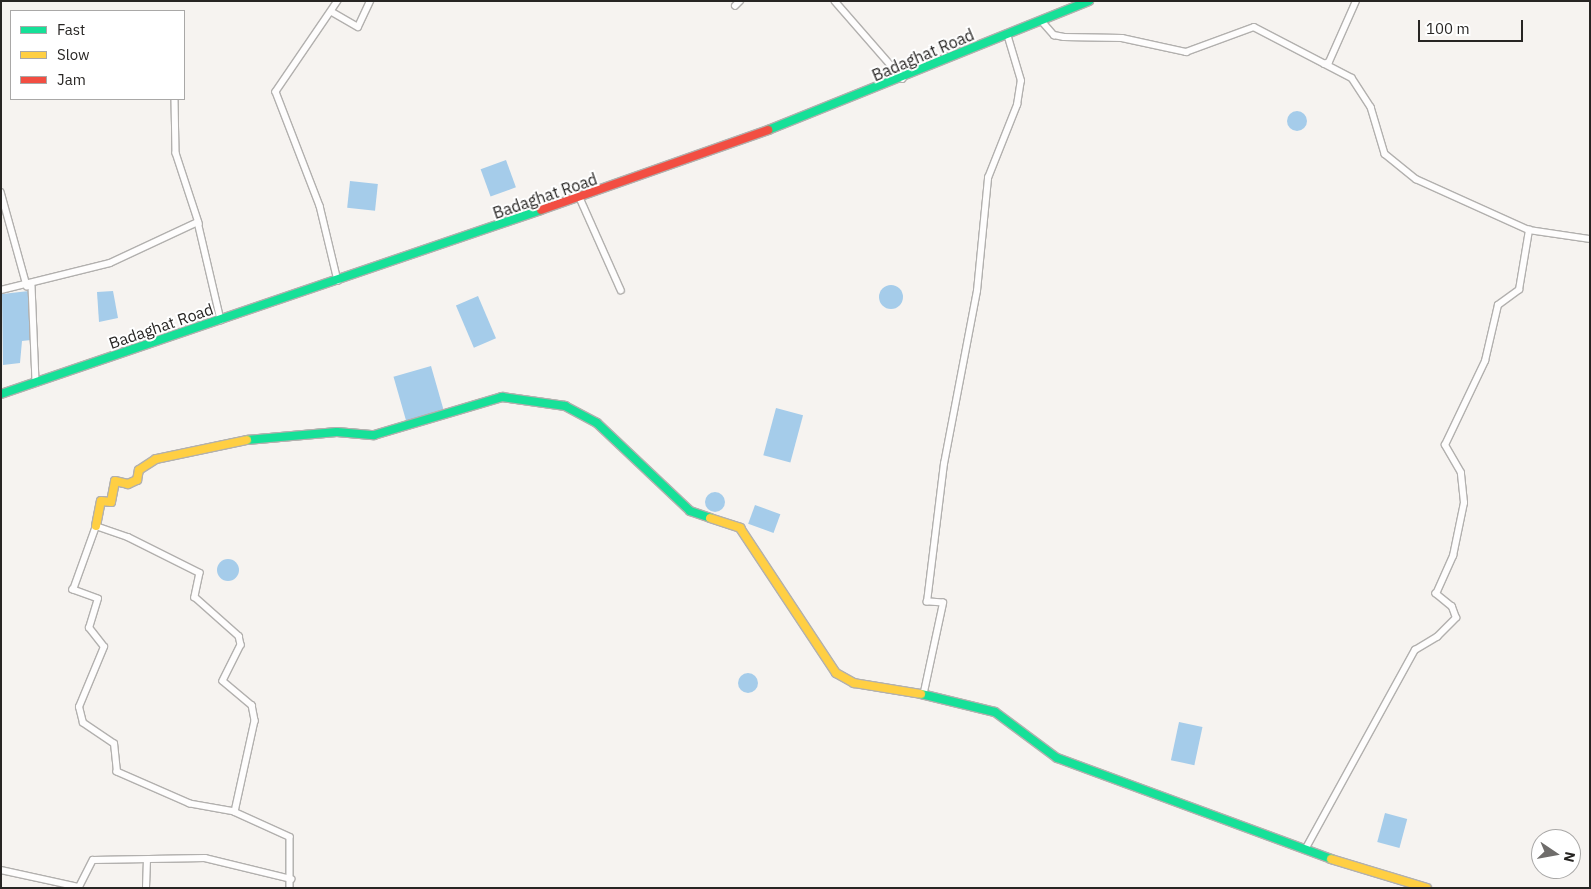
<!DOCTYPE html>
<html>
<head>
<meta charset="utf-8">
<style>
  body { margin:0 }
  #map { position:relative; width:1591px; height:889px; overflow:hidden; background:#f6f3f0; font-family:"IBM Plex Sans",sans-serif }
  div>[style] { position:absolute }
  .water>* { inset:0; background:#a5ccea; transform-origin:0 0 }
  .round { border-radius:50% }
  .roads { filter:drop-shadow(1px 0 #b2b0ae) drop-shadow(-1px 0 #b2b0ae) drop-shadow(0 1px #b2b0ae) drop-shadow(0 -1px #b2b0ae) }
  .street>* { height:5.5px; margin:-2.75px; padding:0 2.75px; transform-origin:2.75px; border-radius:2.75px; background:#fefdfd }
  .fast>* { height:8px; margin:-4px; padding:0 4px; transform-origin:4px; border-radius:4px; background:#16e098 }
  .slow>* { height:8px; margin:-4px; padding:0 4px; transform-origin:4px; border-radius:4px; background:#ffcf43 }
  .jam>* { height:8px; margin:-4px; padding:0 4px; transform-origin:4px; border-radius:4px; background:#f24e42 }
  span { translate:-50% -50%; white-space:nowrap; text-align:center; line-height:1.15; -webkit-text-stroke:4px #fff; paint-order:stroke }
  .street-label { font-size:16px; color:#272523 }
  .frame { position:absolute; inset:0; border:2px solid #272523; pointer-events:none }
  .legend { position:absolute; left:10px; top:10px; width:175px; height:90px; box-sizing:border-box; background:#fff; border:1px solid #a9a8a7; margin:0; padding:6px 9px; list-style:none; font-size:15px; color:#272523 }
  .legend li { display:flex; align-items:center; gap:10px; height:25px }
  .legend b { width:25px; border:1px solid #a9a8a7 }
  .north { position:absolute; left:1531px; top:829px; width:50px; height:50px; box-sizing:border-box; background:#fff; border:1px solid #a9a8a7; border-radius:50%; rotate:102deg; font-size:14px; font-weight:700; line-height:20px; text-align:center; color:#272523 }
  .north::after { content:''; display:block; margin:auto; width:18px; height:22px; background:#6f6d6b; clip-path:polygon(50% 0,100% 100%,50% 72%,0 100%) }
  .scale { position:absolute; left:1418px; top:20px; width:105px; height:22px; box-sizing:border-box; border:2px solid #272523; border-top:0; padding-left:6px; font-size:15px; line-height:18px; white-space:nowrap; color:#272523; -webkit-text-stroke:4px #fff; paint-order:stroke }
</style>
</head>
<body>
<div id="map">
  <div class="water">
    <div class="round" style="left:1287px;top:111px;width:20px;height:20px"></div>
    <div style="left:506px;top:160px;width:29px;height:27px;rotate:70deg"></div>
    <div style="left:350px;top:181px;width:28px;height:27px;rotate:6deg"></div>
    <div class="round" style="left:879px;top:285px;width:24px;height:24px"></div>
    <div style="clip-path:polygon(29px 291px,31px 340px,22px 341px,20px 363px,3px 365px,2px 294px)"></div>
    <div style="clip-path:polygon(113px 291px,118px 318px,99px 322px,97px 292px)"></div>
    <div style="left:478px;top:296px;width:46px;height:24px;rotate:67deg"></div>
    <div style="left:431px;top:366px;width:47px;height:39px;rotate:74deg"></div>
    <div style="left:776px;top:408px;width:28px;height:49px;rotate:15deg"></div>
    <div class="round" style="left:705px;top:492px;width:20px;height:20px"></div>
    <div style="left:755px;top:505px;width:27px;height:20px;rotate:20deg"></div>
    <div class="round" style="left:217px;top:559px;width:22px;height:22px"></div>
    <div class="round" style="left:738px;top:673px;width:20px;height:20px"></div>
    <div style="left:1179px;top:722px;width:24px;height:39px;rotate:12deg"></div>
    <div style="left:1385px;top:813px;width:23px;height:30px;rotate:15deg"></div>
  </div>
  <div class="roads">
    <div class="street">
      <div style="left:338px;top:1px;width:110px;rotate:124.3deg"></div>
      <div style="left:276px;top:92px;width:122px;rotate:68.9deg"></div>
      <div style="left:320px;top:206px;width:77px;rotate:76.5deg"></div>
      <div style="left:835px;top:1px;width:103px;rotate:48.9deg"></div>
      <div style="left:735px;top:6px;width:7px;rotate:-45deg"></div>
      <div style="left:332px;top:12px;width:30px;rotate:30deg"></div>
      <div style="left:358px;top:27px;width:29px;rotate:-65deg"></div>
      <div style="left:1041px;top:20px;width:20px;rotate:49deg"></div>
      <div style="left:1054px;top:35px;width:10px;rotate:11deg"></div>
      <div style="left:1064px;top:37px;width:58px;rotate:1deg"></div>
      <div style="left:1122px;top:38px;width:66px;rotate:12.3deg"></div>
      <div style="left:1186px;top:52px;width:72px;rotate:-20.2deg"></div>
      <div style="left:1254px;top:27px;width:110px;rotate:27.5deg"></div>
      <div style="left:1352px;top:78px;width:35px;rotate:57deg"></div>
      <div style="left:1371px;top:107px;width:49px;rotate:73.4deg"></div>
      <div style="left:1385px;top:154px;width:40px;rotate:39deg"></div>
      <div style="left:1416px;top:179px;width:124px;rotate:24.3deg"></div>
      <div style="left:1529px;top:230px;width:62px;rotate:8.4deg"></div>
      <div style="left:1324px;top:64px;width:5px;rotate:-22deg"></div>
      <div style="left:1329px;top:62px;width:67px;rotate:-66.1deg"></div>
      <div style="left:175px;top:100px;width:53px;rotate:88.9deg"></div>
      <div style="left:176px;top:153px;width:74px;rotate:71.8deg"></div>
      <div style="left:1px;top:192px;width:98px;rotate:74.5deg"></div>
      <div style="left:580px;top:198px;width:101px;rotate:66deg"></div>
      <div style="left:32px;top:286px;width:97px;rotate:87.6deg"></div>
      <div style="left:1px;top:290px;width:112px;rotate:-13.9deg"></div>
      <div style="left:110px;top:263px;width:97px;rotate:-25deg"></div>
      <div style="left:198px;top:222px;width:101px;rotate:76.8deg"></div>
      <div style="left:924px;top:692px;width:91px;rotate:-77.9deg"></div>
      <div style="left:943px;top:603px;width:16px;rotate:-176deg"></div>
      <div style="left:927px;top:602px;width:139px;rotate:-83deg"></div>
      <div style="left:944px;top:464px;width:176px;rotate:-79.2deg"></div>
      <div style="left:977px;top:291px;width:114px;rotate:-84.4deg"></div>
      <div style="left:988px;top:178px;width:79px;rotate:-68.3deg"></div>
      <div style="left:1017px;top:105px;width:24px;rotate:-81deg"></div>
      <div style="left:1021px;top:81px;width:49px;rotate:-106.6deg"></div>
      <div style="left:235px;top:812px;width:46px;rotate:-169.9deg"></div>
      <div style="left:190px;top:804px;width:80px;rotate:-156.3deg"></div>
      <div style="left:117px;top:772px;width:28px;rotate:-96deg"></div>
      <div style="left:114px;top:744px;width:37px;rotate:-146deg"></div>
      <div style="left:83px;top:723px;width:16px;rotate:-104deg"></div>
      <div style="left:79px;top:707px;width:65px;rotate:-67.4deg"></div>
      <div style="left:104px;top:647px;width:24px;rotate:-128deg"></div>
      <div style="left:89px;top:628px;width:30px;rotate:-73deg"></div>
      <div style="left:98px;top:599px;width:27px;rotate:-160deg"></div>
      <div style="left:73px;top:590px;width:68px;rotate:-70.2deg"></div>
      <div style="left:96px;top:526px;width:34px;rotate:19deg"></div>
      <div style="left:128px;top:537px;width:80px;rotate:26.6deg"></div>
      <div style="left:200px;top:573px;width:25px;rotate:102deg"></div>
      <div style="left:195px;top:597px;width:59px;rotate:41.6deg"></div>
      <div style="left:239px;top:636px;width:9px;rotate:77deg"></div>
      <div style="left:241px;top:645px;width:40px;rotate:116.6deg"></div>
      <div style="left:223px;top:681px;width:38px;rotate:40deg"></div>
      <div style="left:252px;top:705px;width:16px;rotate:79deg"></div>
      <div style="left:255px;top:721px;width:93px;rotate:102.4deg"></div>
      <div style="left:235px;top:812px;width:60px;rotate:24.4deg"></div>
      <div style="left:290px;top:837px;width:51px;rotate:90deg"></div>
      <div style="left:1306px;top:848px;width:226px;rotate:-61.2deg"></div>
      <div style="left:1415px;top:650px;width:26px;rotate:-31deg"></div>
      <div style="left:1437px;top:637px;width:27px;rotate:-45deg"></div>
      <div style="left:1456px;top:618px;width:12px;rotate:-110deg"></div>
      <div style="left:1452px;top:607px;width:21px;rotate:-141deg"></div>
      <div style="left:1436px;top:594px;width:42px;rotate:-65.9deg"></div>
      <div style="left:1453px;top:556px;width:54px;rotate:-78.3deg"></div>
      <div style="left:1464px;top:503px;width:30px;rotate:-96deg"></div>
      <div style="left:1461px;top:473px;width:32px;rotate:-120deg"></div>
      <div style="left:1445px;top:445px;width:93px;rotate:-64.5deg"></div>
      <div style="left:1485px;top:361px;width:57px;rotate:-76.9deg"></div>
      <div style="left:1498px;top:305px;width:26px;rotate:-36deg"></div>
      <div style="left:1519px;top:290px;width:61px;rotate:-80.5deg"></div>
      <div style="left:1px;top:870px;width:80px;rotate:12.3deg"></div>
      <div style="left:79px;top:887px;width:30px;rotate:-63deg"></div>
      <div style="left:93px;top:860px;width:112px;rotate:-1deg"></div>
      <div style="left:205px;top:858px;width:89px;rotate:13.7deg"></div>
      <div style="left:146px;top:888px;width:27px;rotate:-88deg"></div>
    </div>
    <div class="fast">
      <div style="left:768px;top:130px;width:346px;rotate:-21.9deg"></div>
      <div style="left:1px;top:394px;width:570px;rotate:-18.82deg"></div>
      <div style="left:247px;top:440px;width:90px;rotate:-5.1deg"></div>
      <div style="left:337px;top:432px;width:37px;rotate:5deg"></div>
      <div style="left:374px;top:435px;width:134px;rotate:-16.5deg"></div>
      <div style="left:502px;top:397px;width:64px;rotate:8.1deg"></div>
      <div style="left:565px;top:406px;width:36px;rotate:28deg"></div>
      <div style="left:597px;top:423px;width:128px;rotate:43.4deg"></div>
      <div style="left:690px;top:511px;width:21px;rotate:19deg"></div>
      <div style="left:921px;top:694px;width:76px;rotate:13.7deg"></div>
      <div style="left:995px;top:712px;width:77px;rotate:36.6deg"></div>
      <div style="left:1057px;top:758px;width:292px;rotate:20.2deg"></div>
    </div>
    <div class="slow">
      <div style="left:710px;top:518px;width:32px;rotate:18deg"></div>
      <div style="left:740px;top:528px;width:174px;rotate:56.5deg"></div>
      <div style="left:836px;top:673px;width:21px;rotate:29deg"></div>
      <div style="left:854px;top:683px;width:68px;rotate:9.3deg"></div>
      <div style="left:96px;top:526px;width:25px;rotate:-79deg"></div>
      <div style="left:101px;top:501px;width:10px;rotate:6deg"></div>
      <div style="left:111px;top:502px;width:21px;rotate:-79deg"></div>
      <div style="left:115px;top:481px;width:13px;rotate:13deg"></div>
      <div style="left:128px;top:484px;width:10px;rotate:-24deg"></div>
      <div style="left:137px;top:480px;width:10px;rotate:-79deg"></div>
      <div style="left:139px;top:470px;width:20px;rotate:-33deg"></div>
      <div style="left:156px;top:459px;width:93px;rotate:-11.8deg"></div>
      <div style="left:1331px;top:859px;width:100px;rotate:16.8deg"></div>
    </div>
    <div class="jam">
      <div style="left:541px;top:210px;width:241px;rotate:-19.4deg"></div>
    </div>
  </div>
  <div class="street-label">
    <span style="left:923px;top:55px;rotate:-23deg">Badaghat Road</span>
    <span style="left:545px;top:196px;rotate:-19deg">Badaghat Road</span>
    <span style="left:161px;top:326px;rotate:-19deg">Badaghat Road</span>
  </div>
  <div class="frame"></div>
  <ul class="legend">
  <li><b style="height:6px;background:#16e098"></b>Fast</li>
  <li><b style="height:6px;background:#ffcf43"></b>Slow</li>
  <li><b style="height:6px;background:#f24e42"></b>Jam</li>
  </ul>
  <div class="north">N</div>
  <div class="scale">100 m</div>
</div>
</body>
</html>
